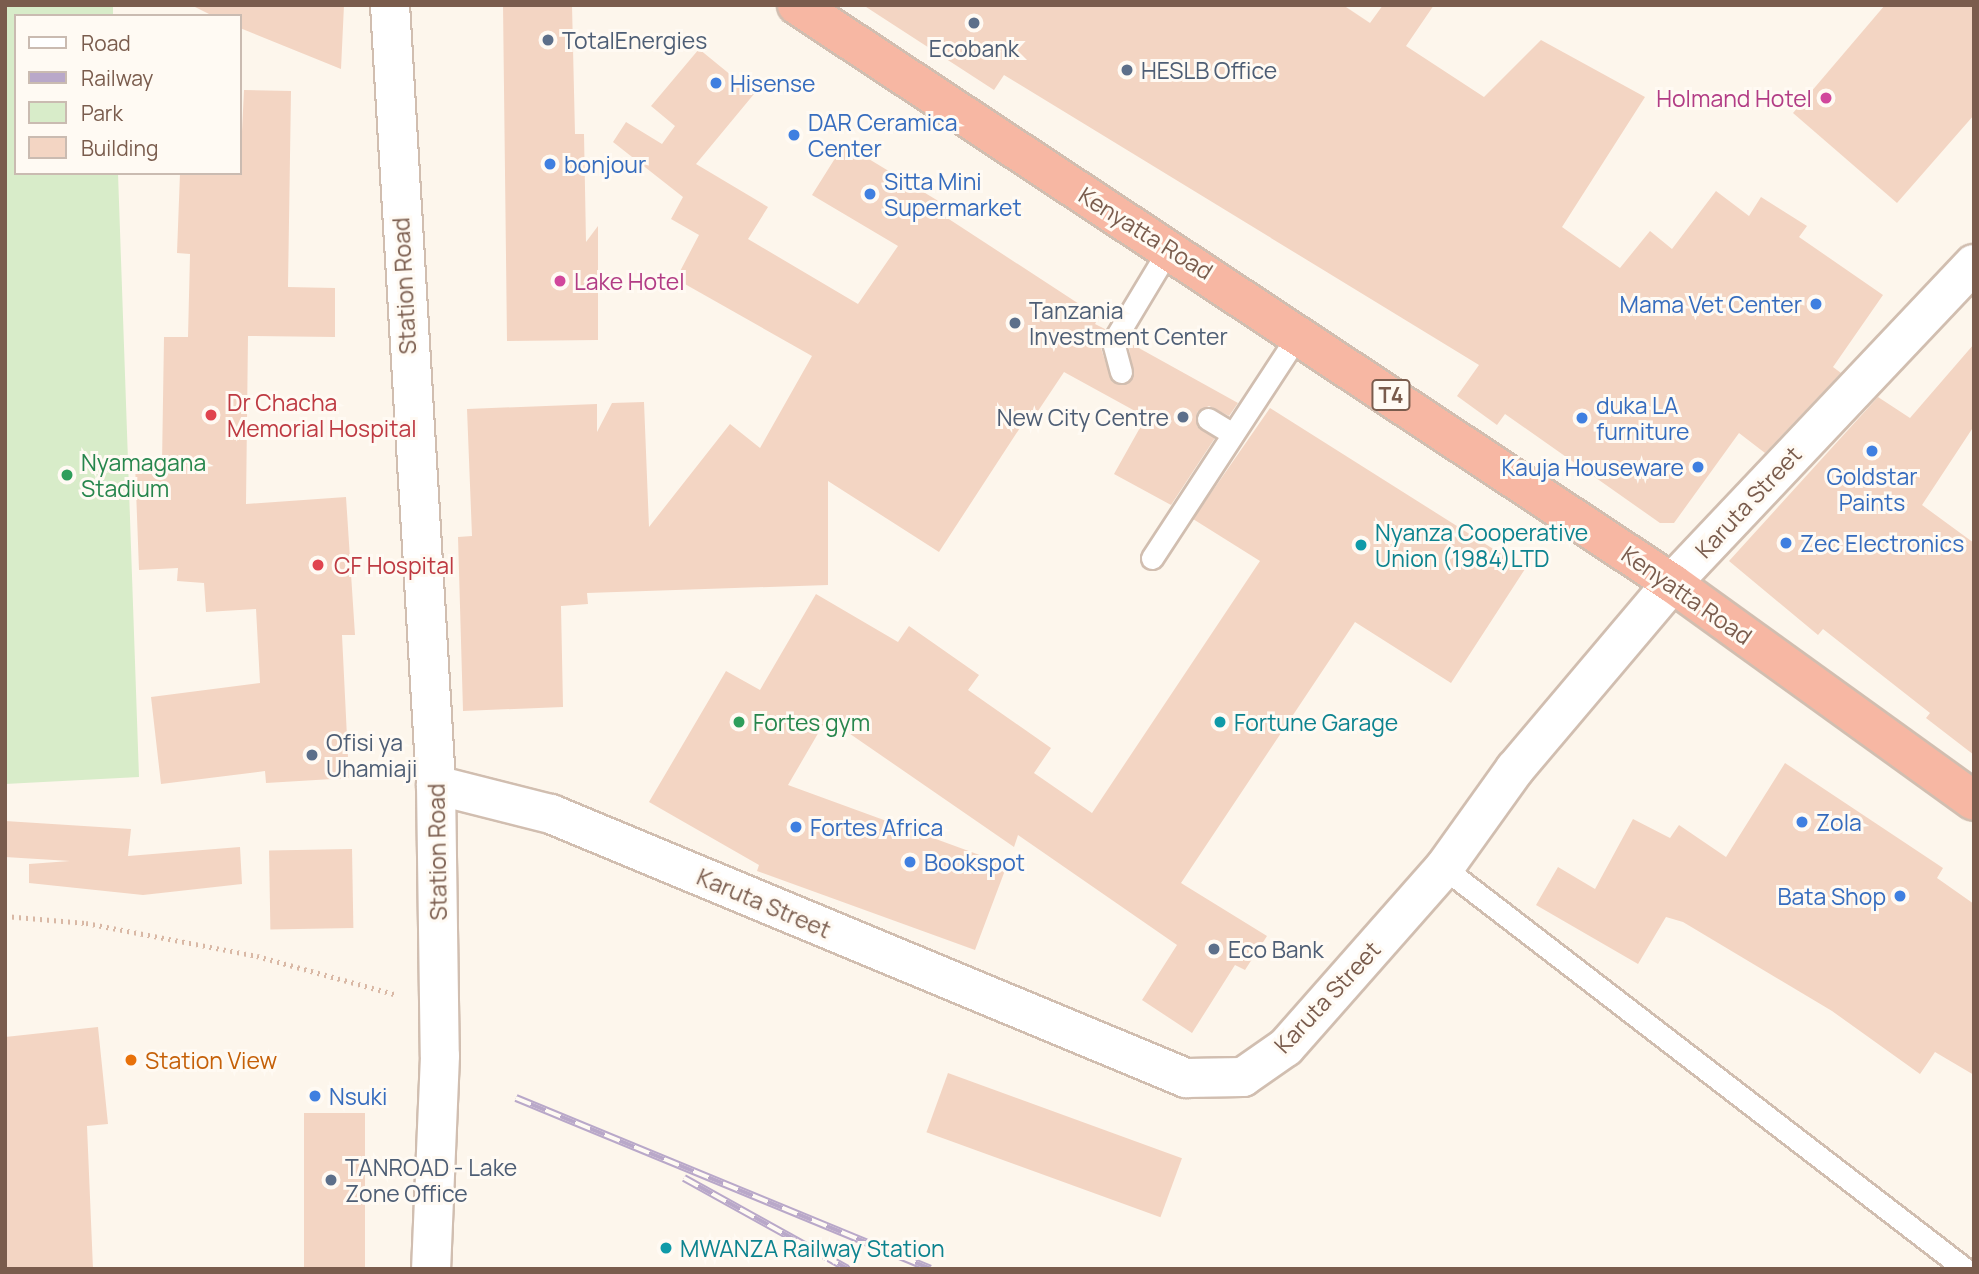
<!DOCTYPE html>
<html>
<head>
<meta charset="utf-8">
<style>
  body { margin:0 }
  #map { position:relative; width:1979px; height:1274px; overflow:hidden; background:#fdf6ec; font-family:Manrope,sans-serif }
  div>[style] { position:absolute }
  .green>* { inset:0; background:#d8ecc9 }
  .building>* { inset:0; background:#f3d5c3; transform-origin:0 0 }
  .path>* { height:4.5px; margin-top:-2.25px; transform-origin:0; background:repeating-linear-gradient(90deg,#d9b8a5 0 2px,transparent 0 7px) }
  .roads { filter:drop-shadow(2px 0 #d1beb0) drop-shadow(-2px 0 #d1beb0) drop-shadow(0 2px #d1beb0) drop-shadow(0 -2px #d1beb0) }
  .lane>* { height:21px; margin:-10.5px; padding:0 10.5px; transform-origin:10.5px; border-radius:10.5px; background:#fff }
  .street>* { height:38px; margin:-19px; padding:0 19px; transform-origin:19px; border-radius:19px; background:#fff }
  .secondary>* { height:38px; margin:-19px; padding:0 19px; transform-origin:19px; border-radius:19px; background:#fff }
  .highway>* { height:38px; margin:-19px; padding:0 19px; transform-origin:19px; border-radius:19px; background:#f7b7a3 }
  .rail>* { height:8px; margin-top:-4px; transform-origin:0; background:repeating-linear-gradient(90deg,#fffaf3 0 16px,#b9a8c9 0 32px); box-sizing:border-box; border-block:2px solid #b9a8c9 }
  .dots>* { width:19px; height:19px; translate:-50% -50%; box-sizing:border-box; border:4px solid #fffaf3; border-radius:50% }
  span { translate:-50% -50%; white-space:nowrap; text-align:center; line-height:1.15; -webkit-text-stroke:6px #fffaf3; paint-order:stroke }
  .shield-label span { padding:2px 5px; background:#fffaf3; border:2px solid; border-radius:5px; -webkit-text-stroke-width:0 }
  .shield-label { font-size:21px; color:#7a5c4d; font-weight:700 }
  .service-label { font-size:23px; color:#4e5e75 }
  .left { translate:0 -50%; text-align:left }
  .right { translate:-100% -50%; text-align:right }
  .shop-label { font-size:23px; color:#366cbe }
  .hotel-label { font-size:23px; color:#b23c85 }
  .street-label { font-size:23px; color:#7a5c4d }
  .health-label { font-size:23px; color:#be3a42 }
  .leisure-label { font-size:23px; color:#27864d }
  .culture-label { font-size:23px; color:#0d838f }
  .food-label { font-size:23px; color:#c56008 }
  .frame { position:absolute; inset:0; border:7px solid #7a5c4d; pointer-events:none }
  .legend { position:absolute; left:14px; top:14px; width:228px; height:161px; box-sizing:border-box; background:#fffaf3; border:2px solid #cabbb1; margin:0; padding:9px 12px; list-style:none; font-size:21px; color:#7a5c4d }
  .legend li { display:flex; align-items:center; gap:14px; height:35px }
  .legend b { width:35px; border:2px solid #cabbb1 }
</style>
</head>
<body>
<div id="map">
  <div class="green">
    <div style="clip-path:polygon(5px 5px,113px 5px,113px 16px,16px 16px,16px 173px,118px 173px,139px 777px,5px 784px)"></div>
  </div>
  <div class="building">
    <div style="clip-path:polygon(191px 5px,344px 5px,341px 69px,240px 28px,240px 16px,213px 16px)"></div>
    <div style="clip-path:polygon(503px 5px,572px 5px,575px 134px,584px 134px,586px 242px,598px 226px,598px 340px,507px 341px)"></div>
    <div style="clip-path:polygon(863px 5px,1343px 5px,1370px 23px,1383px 5px,1434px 5px,1406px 46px,1484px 97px,1541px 40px,1645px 97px,1562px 227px,1620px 268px,1650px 231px,1672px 249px,1716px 191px,1749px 216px,1761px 197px,1807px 226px,1799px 237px,1883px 295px,1833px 367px,1841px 373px,1765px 453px,1739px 433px,1674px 523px,1660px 523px,1505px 414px,1497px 425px,1457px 396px,1479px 365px,1004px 75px,994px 90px)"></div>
    <div style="clip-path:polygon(1885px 5px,1974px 5px,1974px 115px,1897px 203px,1793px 113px)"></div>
    <div style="clip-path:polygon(699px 49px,754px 94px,696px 164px,768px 207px,748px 239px,858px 304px,898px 246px,812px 195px,844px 144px,940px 202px,935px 210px,1099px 317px,1095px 324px,1105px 329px,1100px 345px,1112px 382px,1125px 384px,1133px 376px,1128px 342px,1238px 403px,1229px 416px,1209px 406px,1197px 412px,1197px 426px,1215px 438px,1171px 505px,1114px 474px,1146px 417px,1064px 372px,1034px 417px,1029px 414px,939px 552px,828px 481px,828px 585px,587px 593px,588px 604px,561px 606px,563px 707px,463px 711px,458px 537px,472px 536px,467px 409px,597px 404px,597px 432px,612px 403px,644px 402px,649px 527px,730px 424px,760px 448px,812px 356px,676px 279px,699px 235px,671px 219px,683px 197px,613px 142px,626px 122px,662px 144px,675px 126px,651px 106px)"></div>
    <div style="clip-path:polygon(244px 90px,291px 91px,288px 287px,335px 288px,335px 337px,248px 336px,246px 504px,346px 497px,355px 635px,342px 635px,349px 778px,266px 783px,265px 771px,161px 784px,151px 697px,260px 683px,256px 609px,206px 612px,204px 583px,177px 581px,178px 568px,139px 570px,135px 463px,162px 463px,164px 337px,188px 337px,190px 254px,177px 253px,180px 173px,240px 173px)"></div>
    <div style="clip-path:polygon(1974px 344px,1974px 426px,1922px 505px,1974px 543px,1974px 755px,1926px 718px,1930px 713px,1823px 629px,1818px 635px,1729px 561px,1878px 397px,1910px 418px)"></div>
    <div style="clip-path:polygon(1270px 408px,1525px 569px,1451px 683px,1355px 622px,1181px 883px,1267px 936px,1245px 970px,1235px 965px,1192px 1033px,1142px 1000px,1177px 945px,1018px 835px,1014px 847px,827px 718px,788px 785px,1007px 865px,975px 950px,757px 871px,759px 865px,649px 802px,726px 671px,760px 690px,816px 594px,898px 642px,909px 626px,979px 675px,968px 690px,1051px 748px,1034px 773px,1092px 813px,1260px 561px,1193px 519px)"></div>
    <div style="clip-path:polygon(1785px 763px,1943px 868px,1937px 878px,1974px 904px,1974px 1075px,1935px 1052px,1920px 1074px,1832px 1011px,1683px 922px,1666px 917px,1638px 964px,1536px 905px,1558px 867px,1595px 889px,1633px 819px,1670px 838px,1679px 825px,1726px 857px)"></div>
    <div style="clip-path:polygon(5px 821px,131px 829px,128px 856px,240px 847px,242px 884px,143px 895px,29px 883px,29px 864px,70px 861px,5px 857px)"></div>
    <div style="left:352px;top:849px;width:79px;height:83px;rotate:89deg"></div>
    <div style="clip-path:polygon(98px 1027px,108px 1124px,87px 1126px,93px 1269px,5px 1269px,5px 1037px)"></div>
    <div style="left:948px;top:1073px;width:249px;height:63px;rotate:20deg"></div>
    <div style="left:365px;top:1113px;width:156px;height:61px;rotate:90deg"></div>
  </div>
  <div class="path">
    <div style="left:5px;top:916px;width:81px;rotate:4.9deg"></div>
    <div style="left:86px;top:923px;width:174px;rotate:10.9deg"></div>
    <div style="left:257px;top:956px;width:146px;rotate:15.5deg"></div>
  </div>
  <div class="roads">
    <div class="lane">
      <div style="left:1121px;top:372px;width:31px;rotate:-105deg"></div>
      <div style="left:1113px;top:342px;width:111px;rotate:-59deg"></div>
      <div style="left:1208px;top:419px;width:29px;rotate:31deg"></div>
      <div style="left:1152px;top:558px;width:269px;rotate:-56.8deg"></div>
      <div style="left:1444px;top:868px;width:657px;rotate:37.58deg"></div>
    </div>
    <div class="street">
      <div style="left:436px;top:785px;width:119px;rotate:14.2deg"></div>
      <div style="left:551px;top:814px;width:688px;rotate:22.58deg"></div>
      <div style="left:1186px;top:1078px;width:57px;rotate:-1deg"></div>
      <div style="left:1243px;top:1077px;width:52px;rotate:-34.9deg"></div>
      <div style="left:1286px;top:1047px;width:239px;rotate:-48.6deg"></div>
      <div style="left:1444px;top:868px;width:122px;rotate:-54.4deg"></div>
      <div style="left:1515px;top:769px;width:243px;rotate:-49.8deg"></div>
      <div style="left:1672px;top:583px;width:439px;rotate:-46.6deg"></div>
    </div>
    <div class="secondary">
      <div style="left:390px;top:5px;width:781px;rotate:86.62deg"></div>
      <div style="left:436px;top:785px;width:271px;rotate:89.2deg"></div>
      <div style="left:440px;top:1056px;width:213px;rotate:92.4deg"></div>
    </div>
    <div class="highway">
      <div style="left:797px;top:5px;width:1049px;rotate:33.45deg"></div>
      <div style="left:1672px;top:583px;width:372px;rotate:35.8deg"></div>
    </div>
  </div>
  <div class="rail">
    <div style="left:516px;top:1098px;width:448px;rotate:22.4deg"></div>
    <div style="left:684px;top:1178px;width:188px;rotate:29deg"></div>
  </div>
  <div class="dots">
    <div style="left:974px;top:23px;background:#5c6f8a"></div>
    <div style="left:548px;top:40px;background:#5c6f8a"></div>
    <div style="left:1127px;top:70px;background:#5c6f8a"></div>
    <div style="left:716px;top:83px;background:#3f7fe0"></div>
    <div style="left:1826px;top:98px;background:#d1479c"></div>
    <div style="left:794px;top:135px;background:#3f7fe0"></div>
    <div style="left:550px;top:164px;background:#3f7fe0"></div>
    <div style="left:870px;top:194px;background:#3f7fe0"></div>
    <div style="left:560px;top:281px;background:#d1479c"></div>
    <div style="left:1816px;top:304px;background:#3f7fe0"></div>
    <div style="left:1015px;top:323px;background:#5c6f8a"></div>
    <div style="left:211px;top:415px;background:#e0444e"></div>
    <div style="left:1183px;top:417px;background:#5c6f8a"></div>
    <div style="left:1582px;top:418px;background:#3f7fe0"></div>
    <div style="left:1872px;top:451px;background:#3f7fe0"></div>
    <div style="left:1698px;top:467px;background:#3f7fe0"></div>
    <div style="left:67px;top:475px;background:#2e9e5b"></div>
    <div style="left:1786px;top:543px;background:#3f7fe0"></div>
    <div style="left:1361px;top:545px;background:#0f9aa8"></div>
    <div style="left:318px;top:565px;background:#e0444e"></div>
    <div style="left:739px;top:722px;background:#2e9e5b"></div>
    <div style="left:1220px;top:722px;background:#0f9aa8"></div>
    <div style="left:312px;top:755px;background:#5c6f8a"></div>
    <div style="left:1802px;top:822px;background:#3f7fe0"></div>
    <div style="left:796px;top:827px;background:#3f7fe0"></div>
    <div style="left:910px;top:862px;background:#3f7fe0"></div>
    <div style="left:1900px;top:896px;background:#3f7fe0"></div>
    <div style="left:1214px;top:949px;background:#5c6f8a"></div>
    <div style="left:131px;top:1060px;background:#e8710a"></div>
    <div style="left:315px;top:1096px;background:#3f7fe0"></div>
    <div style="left:331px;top:1180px;background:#5c6f8a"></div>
    <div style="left:666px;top:1248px;background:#0f9aa8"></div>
  </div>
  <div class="shield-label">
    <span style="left:1391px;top:395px">T4</span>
  </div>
  <div class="service-label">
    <span class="left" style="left:562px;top:40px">TotalEnergies</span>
    <span style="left:974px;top:48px">Ecobank</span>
    <span class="left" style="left:1141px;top:70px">HESLB Office</span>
    <span class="left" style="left:1029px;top:323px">Tanzania<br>Investment Center</span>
    <span class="right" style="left:1169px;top:417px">New City Centre</span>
    <span class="left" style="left:326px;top:755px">Ofisi ya<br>Uhamiaji</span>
    <span class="left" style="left:1228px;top:949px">Eco Bank</span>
    <span class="left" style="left:345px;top:1180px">TANROAD - Lake<br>Zone Office</span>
  </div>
  <div class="shop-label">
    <span class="left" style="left:730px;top:83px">Hisense</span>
    <span class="left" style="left:808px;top:135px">DAR Ceramica<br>Center</span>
    <span class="left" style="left:564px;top:164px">bonjour</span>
    <span class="left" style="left:884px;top:194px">Sitta Mini<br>Supermarket</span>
    <span class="right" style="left:1802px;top:304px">Mama Vet Center</span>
    <span class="left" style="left:1596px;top:418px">duka LA<br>furniture</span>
    <span class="right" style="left:1684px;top:467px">Kauja Houseware</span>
    <span style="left:1872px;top:489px">Goldstar<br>Paints</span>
    <span class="left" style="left:1800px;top:543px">Zec Electronics</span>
    <span class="left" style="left:1816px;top:822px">Zola</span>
    <span class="left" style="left:810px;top:827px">Fortes Africa</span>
    <span class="left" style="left:924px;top:862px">Bookspot</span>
    <span class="right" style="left:1886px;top:896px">Bata Shop</span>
    <span class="left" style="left:329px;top:1096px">Nsuki</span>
  </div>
  <div class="hotel-label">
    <span class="right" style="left:1812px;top:98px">Holmand Hotel</span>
    <span class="left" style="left:574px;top:281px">Lake Hotel</span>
  </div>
  <div class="street-label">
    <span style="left:1146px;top:233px;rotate:32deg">Kenyatta Road</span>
    <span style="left:404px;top:286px;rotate:-93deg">Station Road</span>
    <span style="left:1748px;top:502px;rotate:-47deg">Karuta Street</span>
    <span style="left:1687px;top:595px;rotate:35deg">Kenyatta Road</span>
    <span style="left:437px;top:852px;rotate:-91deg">Station Road</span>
    <span style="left:764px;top:903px;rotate:23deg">Karuta Street</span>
    <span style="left:1327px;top:997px;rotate:-47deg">Karuta Street</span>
  </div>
  <div class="health-label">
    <span class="left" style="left:227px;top:415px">Dr Chacha<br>Memorial Hospital</span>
    <span class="left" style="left:334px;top:565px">CF Hospital</span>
  </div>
  <div class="leisure-label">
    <span class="left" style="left:81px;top:475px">Nyamagana<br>Stadium</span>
    <span class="left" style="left:753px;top:722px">Fortes gym</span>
  </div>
  <div class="culture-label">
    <span class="left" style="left:1375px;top:545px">Nyanza Cooperative<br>Union (1984)LTD</span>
    <span class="left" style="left:1234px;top:722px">Fortune Garage</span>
    <span class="left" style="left:680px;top:1248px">MWANZA Railway Station</span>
  </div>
  <div class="food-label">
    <span class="left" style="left:145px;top:1060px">Station View</span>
  </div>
  <div class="frame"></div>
  <ul class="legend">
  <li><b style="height:9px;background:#fff"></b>Road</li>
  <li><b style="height:9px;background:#b9a8c9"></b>Railway</li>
  <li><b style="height:19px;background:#d8ecc9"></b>Park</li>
  <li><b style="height:19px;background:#f3d5c3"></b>Building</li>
  </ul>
</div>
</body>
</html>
